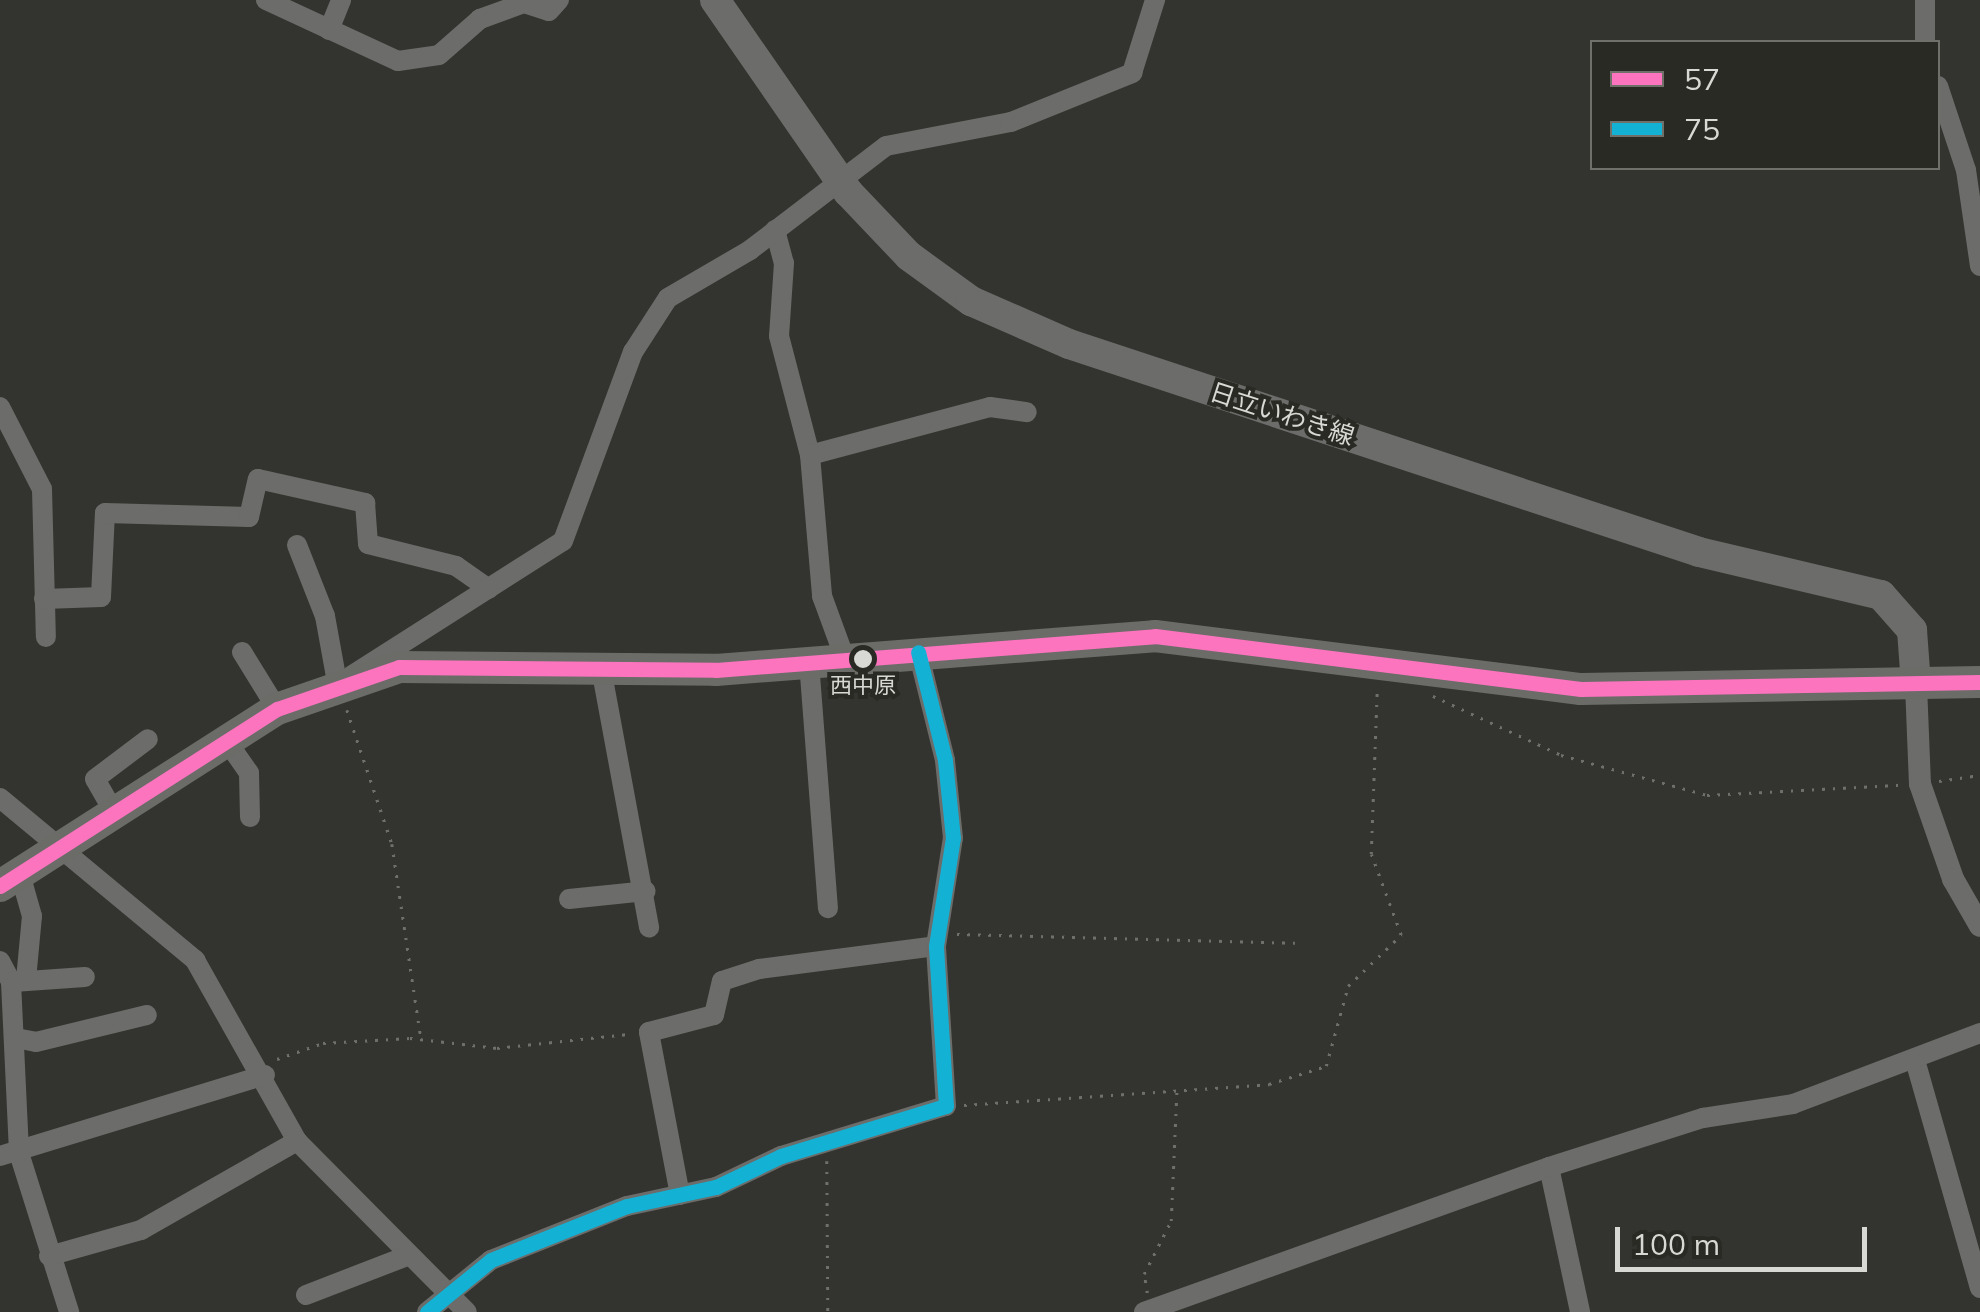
<!DOCTYPE html>
<html>
<head>
<meta charset="utf-8">
<style>
  body { margin:0 }
  #map { position:relative; width:1980px; height:1312px; overflow:hidden; background:#33332f; font-family:Mulish,"Noto Sans JP",sans-serif }
  div>[style] { position:absolute }
  .path>* { height:2.5px; margin-top:-1.25px; transform-origin:0; background:repeating-linear-gradient(90deg,#6f6f6d 0 2.5px,transparent 0 10.5px) }
  .minor>* { height:20px; margin:-10px; padding:0 10px; transform-origin:10px; border-radius:10px; background:#6c6c6a }
  .tertiary>* { height:22px; margin:-11px; padding:0 11px; transform-origin:11px; border-radius:11px; background:#6c6c6a }
  .primary>* { height:30px; margin:-15px; padding:0 15px; transform-origin:15px; border-radius:15px; background:#6c6c6a }
  .trunk>* { height:32px; margin:-16px; padding:0 16px; transform-origin:16px; border-radius:16px; background:#6b6b68 }
  .bus-1>* { height:15px; margin:-7.5px; padding:0 7.5px; transform-origin:7.5px; border-radius:7.5px; background:#fc73be }
  .bus-2>* { height:15px; margin:-7.5px; padding:0 7.5px; transform-origin:7.5px; border-radius:7.5px; background:#13b2d5 }
  .dots>* { width:28px; height:28px; translate:-50% -50%; box-sizing:border-box; border:5px solid #2a2a24; border-radius:50% }
  span { translate:-50% -50%; white-space:nowrap; text-align:center; line-height:1.15; -webkit-text-stroke:8px #2a2a24; paint-order:stroke }
  .bus-label { font-size:22px; color:#d8d8d4 }
  .street-label { font-size:25px; color:#d8d8d4 }
  .legend { position:absolute; left:1590px; top:40px; width:350px; height:130px; box-sizing:border-box; background:#2a2a24; border:2px solid #70706a; margin:0; padding:12px 18px; list-style:none; font-size:30px; color:#d8d8d4 }
  .legend li { display:flex; align-items:center; gap:20px; height:50px }
  .legend b { width:50px; border:2px solid #70706a }
  .scale { position:absolute; left:1615px; top:1227px; width:252px; height:45px; box-sizing:border-box; border:5px solid #d8d8d4; border-top:0; padding-left:12px; font-size:30px; line-height:35px; white-space:nowrap; color:#d8d8d4; -webkit-text-stroke:8px #2a2a24; paint-order:stroke }
</style>
</head>
<body>
<div id="map">
  <div class="path">
    <div style="left:1433px;top:696px;width:141px;rotate:24.7deg"></div>
    <div style="left:1561px;top:755px;width:151px;rotate:15.3deg"></div>
    <div style="left:1707px;top:795px;width:194px;rotate:-3deg"></div>
    <div style="left:347px;top:710px;width:141px;rotate:71.4deg"></div>
    <div style="left:392px;top:844px;width:195px;rotate:81.5deg"></div>
    <div style="left:1939px;top:781px;width:41px;rotate:-8.3deg"></div>
    <div style="left:957px;top:934px;width:338px;rotate:1.5deg"></div>
    <div style="left:277px;top:1059px;width:49px;rotate:-19.2deg"></div>
    <div style="left:323px;top:1043px;width:87px;rotate:-3.3deg"></div>
    <div style="left:410px;top:1038px;width:88px;rotate:6.6deg"></div>
    <div style="left:497px;top:1048px;width:132px;rotate:-6.1deg"></div>
    <div style="left:964px;top:1105px;width:306px;rotate:-3.9deg"></div>
    <div style="left:1269px;top:1084px;width:60px;rotate:-17.5deg"></div>
    <div style="left:1326px;top:1066px;width:83px;rotate:-74.6deg"></div>
    <div style="left:1348px;top:986px;width:74px;rotate:-43.9deg"></div>
    <div style="left:1401px;top:935px;width:86px;rotate:-110.3deg"></div>
    <div style="left:1371px;top:854px;width:162px;rotate:-87.9deg"></div>
    <div style="left:827px;top:1161px;width:151px;rotate:89.6deg"></div>
    <div style="left:1147px;top:1293px;width:19px;rotate:-99deg"></div>
    <div style="left:1144px;top:1274px;width:59px;rotate:-63deg"></div>
    <div style="left:1171px;top:1221px;width:136px;rotate:-87.5deg"></div>
  </div>
  <div class="minor">
    <div style="left:266px;top:0;width:145px;rotate:24.8deg"></div>
    <div style="left:398px;top:61px;width:41px;rotate:-8.3deg"></div>
    <div style="left:439px;top:55px;width:55px;rotate:-41.3deg"></div>
    <div style="left:480px;top:19px;width:47px;rotate:-20deg"></div>
    <div style="left:524px;top:3px;width:26px;rotate:18deg"></div>
    <div style="left:549px;top:11px;width:15px;rotate:-48deg"></div>
    <div style="left:329px;top:30px;width:32px;rotate:-68deg"></div>
    <div style="left:1925px;top:42px;width:42px;rotate:-90deg"></div>
    <div style="left:1938px;top:86px;width:89px;rotate:71.6deg"></div>
    <div style="left:1966px;top:170px;width:97px;rotate:81.7deg"></div>
    <div style="left:775px;top:230px;width:34px;rotate:75deg"></div>
    <div style="left:784px;top:263px;width:73px;rotate:93.9deg"></div>
    <div style="left:779px;top:336px;width:123px;rotate:75.4deg"></div>
    <div style="left:810px;top:455px;width:142px;rotate:85.1deg"></div>
    <div style="left:822px;top:596px;width:67px;rotate:69.9deg"></div>
    <div style="left:0;top:407px;width:92px;rotate:62.9deg"></div>
    <div style="left:42px;top:489px;width:148px;rotate:88.5deg"></div>
    <div style="left:810px;top:455px;width:186px;rotate:-14.9deg"></div>
    <div style="left:990px;top:407px;width:37px;rotate:8deg"></div>
    <div style="left:297px;top:545px;width:76px;rotate:68.5deg"></div>
    <div style="left:325px;top:616px;width:67px;rotate:79.7deg"></div>
    <div style="left:44px;top:599px;width:57px;rotate:-2deg"></div>
    <div style="left:101px;top:597px;width:84px;rotate:-87.3deg"></div>
    <div style="left:105px;top:513px;width:144px;rotate:1.6deg"></div>
    <div style="left:249px;top:517px;width:39px;rotate:-77deg"></div>
    <div style="left:258px;top:479px;width:110px;rotate:12.6deg"></div>
    <div style="left:365px;top:503px;width:41px;rotate:85.8deg"></div>
    <div style="left:368px;top:544px;width:91px;rotate:14deg"></div>
    <div style="left:456px;top:566px;width:40px;rotate:34.9deg"></div>
    <div style="left:242px;top:652px;width:67px;rotate:58.4deg"></div>
    <div style="left:809px;top:662px;width:247px;rotate:85.6deg"></div>
    <div style="left:601px;top:668px;width:264px;rotate:79.5deg"></div>
    <div style="left:351px;top:676px;width:251px;rotate:-32.5deg"></div>
    <div style="left:563px;top:541px;width:202px;rotate:-69.7deg"></div>
    <div style="left:633px;top:352px;width:64px;rotate:-57.1deg"></div>
    <div style="left:668px;top:298px;width:95px;rotate:-30.3deg"></div>
    <div style="left:750px;top:250px;width:171px;rotate:-37.4deg"></div>
    <div style="left:886px;top:146px;width:127px;rotate:-10.9deg"></div>
    <div style="left:1011px;top:122px;width:131px;rotate:-22deg"></div>
    <div style="left:1132px;top:73px;width:77px;rotate:-72.5deg"></div>
    <div style="left:226px;top:740px;width:40px;rotate:55.1deg"></div>
    <div style="left:249px;top:773px;width:44px;rotate:88.7deg"></div>
    <div style="left:0;top:798px;width:254px;rotate:39.7deg"></div>
    <div style="left:195px;top:960px;width:208px;rotate:60.6deg"></div>
    <div style="left:297px;top:1141px;width:241px;rotate:45.2deg"></div>
    <div style="left:115px;top:814px;width:40px;rotate:-119.7deg"></div>
    <div style="left:95px;top:779px;width:66px;rotate:-37deg"></div>
    <div style="left:20px;top:874px;width:44px;rotate:74.1deg"></div>
    <div style="left:32px;top:916px;width:63px;rotate:95.4deg"></div>
    <div style="left:569px;top:899px;width:77px;rotate:-5.9deg"></div>
    <div style="left:0;top:961px;width:24px;rotate:62deg"></div>
    <div style="left:11px;top:982px;width:171px;rotate:87.3deg"></div>
    <div style="left:19px;top:1153px;width:167px;rotate:72.5deg"></div>
    <div style="left:13px;top:982px;width:72px;rotate:-4deg"></div>
    <div style="left:16px;top:1038px;width:20px;rotate:11deg"></div>
    <div style="left:36px;top:1042px;width:114px;rotate:-13.7deg"></div>
    <div style="left:1915px;top:1060px;width:237px;rotate:74.1deg"></div>
    <div style="left:0;top:1156px;width:277px;rotate:-17deg"></div>
    <div style="left:1549px;top:1167px;width:148px;rotate:77.9deg"></div>
    <div style="left:680px;top:1195px;width:166px;rotate:-100.8deg"></div>
    <div style="left:649px;top:1032px;width:67px;rotate:-14.7deg"></div>
    <div style="left:714px;top:1015px;width:35px;rotate:-77deg"></div>
    <div style="left:722px;top:981px;width:39px;rotate:-18deg"></div>
    <div style="left:759px;top:969px;width:178px;rotate:-7.4deg"></div>
    <div style="left:49px;top:1256px;width:96px;rotate:-15.8deg"></div>
    <div style="left:141px;top:1230px;width:180px;rotate:-29.7deg"></div>
    <div style="left:306px;top:1295px;width:108px;rotate:-21.1deg"></div>
    <div style="left:427px;top:1312px;width:82px;rotate:-39.1deg"></div>
    <div style="left:491px;top:1260px;width:146px;rotate:-21.7deg"></div>
    <div style="left:627px;top:1206px;width:91px;rotate:-12.1deg"></div>
    <div style="left:716px;top:1187px;width:72px;rotate:-25.5deg"></div>
    <div style="left:781px;top:1156px;width:172px;rotate:-16.9deg"></div>
    <div style="left:946px;top:1106px;width:160px;rotate:-93.6deg"></div>
    <div style="left:936px;top:946px;width:109px;rotate:-81.1deg"></div>
    <div style="left:953px;top:838px;width:78px;rotate:-95.9deg"></div>
    <div style="left:945px;top:760px;width:111px;rotate:-104deg"></div>
    <div style="left:1144px;top:1312px;width:430px;rotate:-19.7deg"></div>
    <div style="left:1549px;top:1167px;width:162px;rotate:-17.7deg"></div>
    <div style="left:1703px;top:1118px;width:91px;rotate:-8.8deg"></div>
    <div style="left:1793px;top:1104px;width:200px;rotate:-20.8deg"></div>
  </div>
  <div class="tertiary">
    <div style="left:1916px;top:685px;width:99px;rotate:87.7deg"></div>
    <div style="left:1920px;top:784px;width:101px;rotate:70.8deg"></div>
    <div style="left:1953px;top:879px;width:54px;rotate:60.1deg"></div>
  </div>
  <div class="primary">
    <div style="left:715px;top:0;width:234px;rotate:55.3deg"></div>
    <div style="left:848px;top:192px;width:88px;rotate:46.4deg"></div>
    <div style="left:909px;top:256px;width:77px;rotate:36deg"></div>
    <div style="left:971px;top:301px;width:107px;rotate:23.7deg"></div>
    <div style="left:1069px;top:344px;width:663px;rotate:18.27deg"></div>
    <div style="left:1699px;top:552px;width:187px;rotate:13.3deg"></div>
    <div style="left:1881px;top:595px;width:47px;rotate:48.5deg"></div>
    <div style="left:1912px;top:630px;width:55px;rotate:85.8deg"></div>
  </div>
  <div class="trunk">
    <div style="left:0;top:886px;width:329px;rotate:-32.6deg"></div>
    <div style="left:277px;top:709px;width:129px;rotate:-19deg"></div>
    <div style="left:399px;top:667px;width:317px;rotate:0.5deg"></div>
    <div style="left:716px;top:670px;width:440px;rotate:-4.4deg"></div>
    <div style="left:1155px;top:636px;width:429px;rotate:7.1deg"></div>
    <div style="left:1581px;top:689px;width:399px;rotate:-1deg"></div>
  </div>
  <div class="bus-1">
    <div style="left:0;top:886px;width:329px;rotate:-32.6deg"></div>
    <div style="left:277px;top:709px;width:129px;rotate:-19deg"></div>
    <div style="left:399px;top:667px;width:317px;rotate:0.5deg"></div>
    <div style="left:716px;top:670px;width:440px;rotate:-4.4deg"></div>
    <div style="left:1155px;top:636px;width:429px;rotate:7.1deg"></div>
    <div style="left:1581px;top:689px;width:399px;rotate:-1deg"></div>
  </div>
  <div class="bus-2">
    <div style="left:427px;top:1312px;width:82px;rotate:-39.1deg"></div>
    <div style="left:491px;top:1260px;width:146px;rotate:-21.7deg"></div>
    <div style="left:627px;top:1206px;width:91px;rotate:-12.1deg"></div>
    <div style="left:716px;top:1187px;width:72px;rotate:-25.5deg"></div>
    <div style="left:781px;top:1156px;width:172px;rotate:-16.9deg"></div>
    <div style="left:946px;top:1106px;width:160px;rotate:-93.6deg"></div>
    <div style="left:936px;top:946px;width:109px;rotate:-81.1deg"></div>
    <div style="left:953px;top:838px;width:78px;rotate:-95.9deg"></div>
    <div style="left:945px;top:760px;width:111px;rotate:-104deg"></div>
  </div>
  <div class="dots">
    <div style="left:863px;top:659px;background:#d8d8d4"></div>
  </div>
  <div class="bus-label">
    <span style="left:863px;top:686px">西中原</span>
  </div>
  <div class="street-label">
    <span style="left:1282px;top:414px;rotate:18deg">日立いわき線</span>
  </div>
  <ul class="legend">
  <li><b style="height:12px;background:#fc73be"></b>57</li>
  <li><b style="height:12px;background:#13b2d5"></b>75</li>
  </ul>
  <div class="scale">100 m</div>
</div>
</body>
</html>
